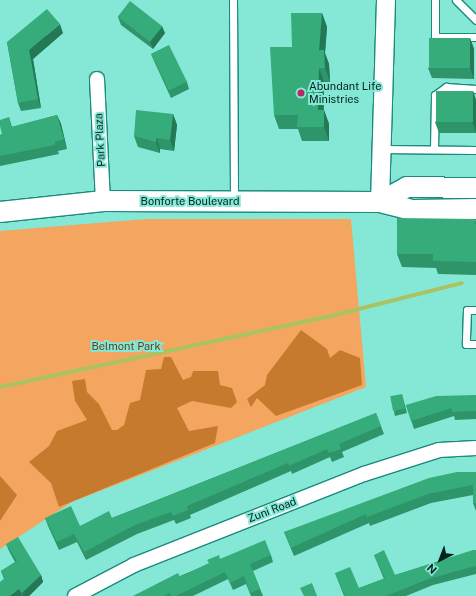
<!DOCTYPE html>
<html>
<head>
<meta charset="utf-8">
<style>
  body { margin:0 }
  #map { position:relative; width:476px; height:596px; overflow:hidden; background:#85e8d6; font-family:"Public Sans",sans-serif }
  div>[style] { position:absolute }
  .green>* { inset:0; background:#f4a660 }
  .forest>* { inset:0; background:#c67a2e }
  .stream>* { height:4px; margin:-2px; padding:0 2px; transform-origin:2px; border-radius:2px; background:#aac360 }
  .roads { filter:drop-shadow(1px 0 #1a8a7b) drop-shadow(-1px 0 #1a8a7b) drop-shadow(0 1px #1a8a7b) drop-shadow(0 -1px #1a8a7b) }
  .service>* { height:7px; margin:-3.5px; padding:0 3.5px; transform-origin:3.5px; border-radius:3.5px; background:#fff }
  .minor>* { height:14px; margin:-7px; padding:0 7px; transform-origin:7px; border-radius:7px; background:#fff }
  .tertiary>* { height:18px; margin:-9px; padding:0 9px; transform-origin:9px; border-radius:9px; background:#fff }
  .secondary>* { height:20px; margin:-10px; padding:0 10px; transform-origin:10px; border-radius:10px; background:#fff }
  .wall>* { inset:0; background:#2e9469 }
  .shaded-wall>* { inset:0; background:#257855 }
  .building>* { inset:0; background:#35ac7a; transform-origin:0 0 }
  .dots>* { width:11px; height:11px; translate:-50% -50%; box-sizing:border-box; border:2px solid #85e8d6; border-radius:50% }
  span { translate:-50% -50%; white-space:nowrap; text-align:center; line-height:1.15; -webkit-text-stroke:4px #85e8d6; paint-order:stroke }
  .poi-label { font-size:11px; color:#02231e }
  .left { translate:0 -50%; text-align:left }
  .street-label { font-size:11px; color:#02231e }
  .park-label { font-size:11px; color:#603f21 }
  .north { position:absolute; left:420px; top:540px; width:40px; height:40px; -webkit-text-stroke:3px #85e8d6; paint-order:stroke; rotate:222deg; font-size:11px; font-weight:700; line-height:16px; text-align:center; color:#02231e }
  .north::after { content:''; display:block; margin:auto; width:14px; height:18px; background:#02231e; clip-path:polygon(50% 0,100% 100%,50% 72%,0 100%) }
</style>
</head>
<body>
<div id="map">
  <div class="green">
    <div style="clip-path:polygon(146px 219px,351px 219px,366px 387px,72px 502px,0 549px,0 231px)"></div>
  </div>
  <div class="forest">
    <div style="clip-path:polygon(301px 330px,327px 349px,330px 358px,340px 350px,360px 358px,362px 385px,276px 416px,257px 398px,251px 407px,247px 399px,265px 385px,267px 375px)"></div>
    <div style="clip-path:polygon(164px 357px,171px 357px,183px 380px,191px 377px,193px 371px,218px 371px,220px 385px,232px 388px,237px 402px,231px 408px,192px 401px,177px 408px,189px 431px,218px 426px,215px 443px,59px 507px,51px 483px,29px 462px,49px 446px,57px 431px,87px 420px,75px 401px,72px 381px,85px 379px,87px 392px,99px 404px,112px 430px,117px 430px,124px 425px,130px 403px,140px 400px,146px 370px,161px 369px)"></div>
    <div style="clip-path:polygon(0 476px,17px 495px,0 521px)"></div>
  </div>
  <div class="stream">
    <div style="left:0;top:387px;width:330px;rotate:-12.1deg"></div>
    <div style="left:323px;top:318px;width:143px;rotate:-14.1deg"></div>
  </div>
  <div class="roads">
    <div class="service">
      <div style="left:233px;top:0;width:200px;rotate:89.7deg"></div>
      <div style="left:435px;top:0;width:37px;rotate:90deg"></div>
      <div style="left:435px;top:37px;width:41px"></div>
      <div style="left:456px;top:0;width:28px;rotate:45deg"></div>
      <div style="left:382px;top:149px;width:94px;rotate:0.6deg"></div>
      <div style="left:434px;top:149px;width:54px;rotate:-88.9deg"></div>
      <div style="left:435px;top:95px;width:14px;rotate:-36deg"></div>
      <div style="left:446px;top:87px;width:30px;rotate:4deg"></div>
      <div style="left:476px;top:310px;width:9px;rotate:180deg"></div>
      <div style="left:467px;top:310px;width:34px;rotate:92deg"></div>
      <div style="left:466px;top:344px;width:10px"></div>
    </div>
    <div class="minor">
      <div style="left:97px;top:79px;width:122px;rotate:87.2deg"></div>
      <div style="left:75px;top:596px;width:67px;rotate:-27.7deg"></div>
      <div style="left:134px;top:565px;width:247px;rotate:-21.6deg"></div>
      <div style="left:364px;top:474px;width:79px;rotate:-17.7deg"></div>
      <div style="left:439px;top:450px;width:37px;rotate:-3deg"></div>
    </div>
    <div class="tertiary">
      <div style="left:380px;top:202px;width:202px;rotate:-88.3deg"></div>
    </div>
    <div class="secondary">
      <div style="left:380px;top:202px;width:31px;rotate:-29deg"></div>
      <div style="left:407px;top:187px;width:69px;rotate:0.8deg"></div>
      <div style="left:0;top:212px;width:104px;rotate:-6.1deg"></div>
      <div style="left:103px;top:201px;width:277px;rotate:0.2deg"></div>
      <div style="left:380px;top:202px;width:34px;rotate:14deg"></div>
      <div style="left:413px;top:210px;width:63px;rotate:-0.9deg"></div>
    </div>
  </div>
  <div class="wall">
    <div style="clip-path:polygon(322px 13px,327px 27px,325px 53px,329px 64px,330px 82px,324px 82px,324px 110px,329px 124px,329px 141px,302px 141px,298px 129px,279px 129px,274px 115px,292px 47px)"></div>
    <div style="clip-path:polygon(118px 17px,165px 33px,153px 49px,121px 25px)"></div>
    <div style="clip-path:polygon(63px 33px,33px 59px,41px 108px,21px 111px,18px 103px,7px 42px)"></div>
    <div style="clip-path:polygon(470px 38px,474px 49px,474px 79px,432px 78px,428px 68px)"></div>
    <div style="clip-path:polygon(151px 54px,187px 82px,189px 89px,171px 98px,154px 61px)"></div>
    <div style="clip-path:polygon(473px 91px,476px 100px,476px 133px,439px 133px,435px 122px)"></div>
    <div style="clip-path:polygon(173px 114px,177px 125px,174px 151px,160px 149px,160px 153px,138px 147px,134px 136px)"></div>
    <div style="clip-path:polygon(57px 115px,61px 124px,67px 149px,58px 151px,59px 154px,0 166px,0 135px,2px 134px,9px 117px,12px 127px)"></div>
    <div style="clip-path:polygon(475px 219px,476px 222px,476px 275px,438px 274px,436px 268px,402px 267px,397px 254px)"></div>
    <div style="clip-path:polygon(402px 394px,407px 413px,395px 416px,394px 412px)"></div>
    <div style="clip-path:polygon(476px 395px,476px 419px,455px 420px,454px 416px,414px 429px,406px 405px)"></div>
    <div style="clip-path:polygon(376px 413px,384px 434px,342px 452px,344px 457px,332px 462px,330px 457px,292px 474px,291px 471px,190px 515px,191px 518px,176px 524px,174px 520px,137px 534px,86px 560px,77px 542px,59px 550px,48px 526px,45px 518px,80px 526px,112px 518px)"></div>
    <div style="clip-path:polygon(476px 472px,476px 511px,473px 503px,473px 495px,431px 503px,370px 526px,369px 523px,294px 556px,284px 532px)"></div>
    <div style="clip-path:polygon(6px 544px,41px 575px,43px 582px,29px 596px,22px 596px,4px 579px,1px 571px,15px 562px,9px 551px)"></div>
    <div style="clip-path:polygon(476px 550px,476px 574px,433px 585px,406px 596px,344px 596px,335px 573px,359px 588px,384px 579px,374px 555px,395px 575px)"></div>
    <div style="clip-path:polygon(271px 555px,273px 562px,253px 571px,263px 596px,251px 596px,246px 584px,233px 590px,228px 579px,193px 596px,133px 596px,220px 559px)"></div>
  </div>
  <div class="shaded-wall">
    <div style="clip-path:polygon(322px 13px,327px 27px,325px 53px,329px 64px,330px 82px,319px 50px)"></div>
    <div style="clip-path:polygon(60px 24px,63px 33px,33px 59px,41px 108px,38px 99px,29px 50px)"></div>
    <div style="clip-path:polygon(162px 26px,165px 33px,153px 49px,150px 42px)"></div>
    <div style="clip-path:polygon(470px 38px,474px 49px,474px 79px,470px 68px)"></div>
    <div style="clip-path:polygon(319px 68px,324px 82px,323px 123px,318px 110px)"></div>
    <div style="clip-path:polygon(473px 91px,476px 100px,476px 132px,472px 122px)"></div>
    <div style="clip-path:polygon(324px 110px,329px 124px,329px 141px,324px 127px)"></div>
    <div style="clip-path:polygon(173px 114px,177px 125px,174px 151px,170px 140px)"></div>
    <div style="clip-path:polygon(57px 115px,61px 124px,67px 149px,64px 139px)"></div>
    <div style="clip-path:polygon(156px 138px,160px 149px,160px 153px,156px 142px)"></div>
    <div style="clip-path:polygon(41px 575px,43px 582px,29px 596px,23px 596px,22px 593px)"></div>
    <div style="clip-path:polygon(19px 589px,22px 596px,9px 596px)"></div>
  </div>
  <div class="building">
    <div style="left:130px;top:1px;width:41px;height:20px;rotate:38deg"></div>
    <div style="clip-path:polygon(47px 9px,60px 24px,29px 50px,38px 99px,18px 103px,7px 42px)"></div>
    <div style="clip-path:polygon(291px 13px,322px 13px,319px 50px,324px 50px,325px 68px,319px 68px,318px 110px,324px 110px,324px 127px,297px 127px,298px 115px,274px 115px,270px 47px,292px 47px)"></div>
    <div style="left:429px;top:38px;width:41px;height:30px"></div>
    <div style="left:169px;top:45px;width:41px;height:20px;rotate:64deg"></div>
    <div style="left:436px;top:91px;width:37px;height:31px"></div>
    <div style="clip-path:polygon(136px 110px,173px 114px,170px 140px,156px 138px,156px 142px,134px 136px)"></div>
    <div style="clip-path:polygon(57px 115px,64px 139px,55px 142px,55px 145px,0 156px,0 135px,2px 134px,0 126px,0 120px,9px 117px,11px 127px)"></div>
    <div style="clip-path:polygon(397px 218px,475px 219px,475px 224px,476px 224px,476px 262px,433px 261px,433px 254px,397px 254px)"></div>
    <div style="left:402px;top:394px;width:15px;height:12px;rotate:79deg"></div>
    <div style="clip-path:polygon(476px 395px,476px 411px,452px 412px,452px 408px,411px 421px,406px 405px,436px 396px)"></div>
    <div style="clip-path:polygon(376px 413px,381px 426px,339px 444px,341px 449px,329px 453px,327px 449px,289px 466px,288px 463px,187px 506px,188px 510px,173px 516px,171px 512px,135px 525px,84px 552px,74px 534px,57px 542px,45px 518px,71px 506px,80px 526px,109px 511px,112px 518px)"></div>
    <div style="clip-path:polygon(457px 472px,476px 472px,476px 503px,473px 503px,473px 485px,428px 494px,367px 517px,366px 514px,291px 548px,284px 532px,429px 478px)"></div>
    <div style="clip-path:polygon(18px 537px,41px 575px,22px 593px,19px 589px,9px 596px,0 596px,0 582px,5px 578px,1px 571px,17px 561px,6px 544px)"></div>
    <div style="clip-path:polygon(265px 540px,271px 555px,250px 564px,260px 589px,250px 593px,244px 576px,230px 583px,225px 572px,176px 596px,171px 596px,170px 593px,164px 596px,133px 596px,178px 573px,180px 577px,209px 563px,207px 560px,219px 555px,220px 559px)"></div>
    <div style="clip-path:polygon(384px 550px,395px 575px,473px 550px,476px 550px,476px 566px,431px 578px,386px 596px,345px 596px,335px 573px,350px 567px,359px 588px,385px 578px,374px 555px)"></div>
    <div style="clip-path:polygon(312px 583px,317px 596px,304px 596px,300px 588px)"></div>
  </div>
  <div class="dots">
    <div style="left:301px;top:93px;background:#b62a63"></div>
  </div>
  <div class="poi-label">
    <span class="left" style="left:309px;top:93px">Abundant Life<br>Ministries</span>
  </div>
  <div class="street-label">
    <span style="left:100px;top:140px;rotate:-93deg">Park Plaza</span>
    <span style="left:190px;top:201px">Bonforte Boulevard</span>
    <span style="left:272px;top:510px;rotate:-21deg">Zuni Road</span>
  </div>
  <div class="park-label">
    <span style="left:126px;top:346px">Belmont Park</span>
  </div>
  <div class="north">N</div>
</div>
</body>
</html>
